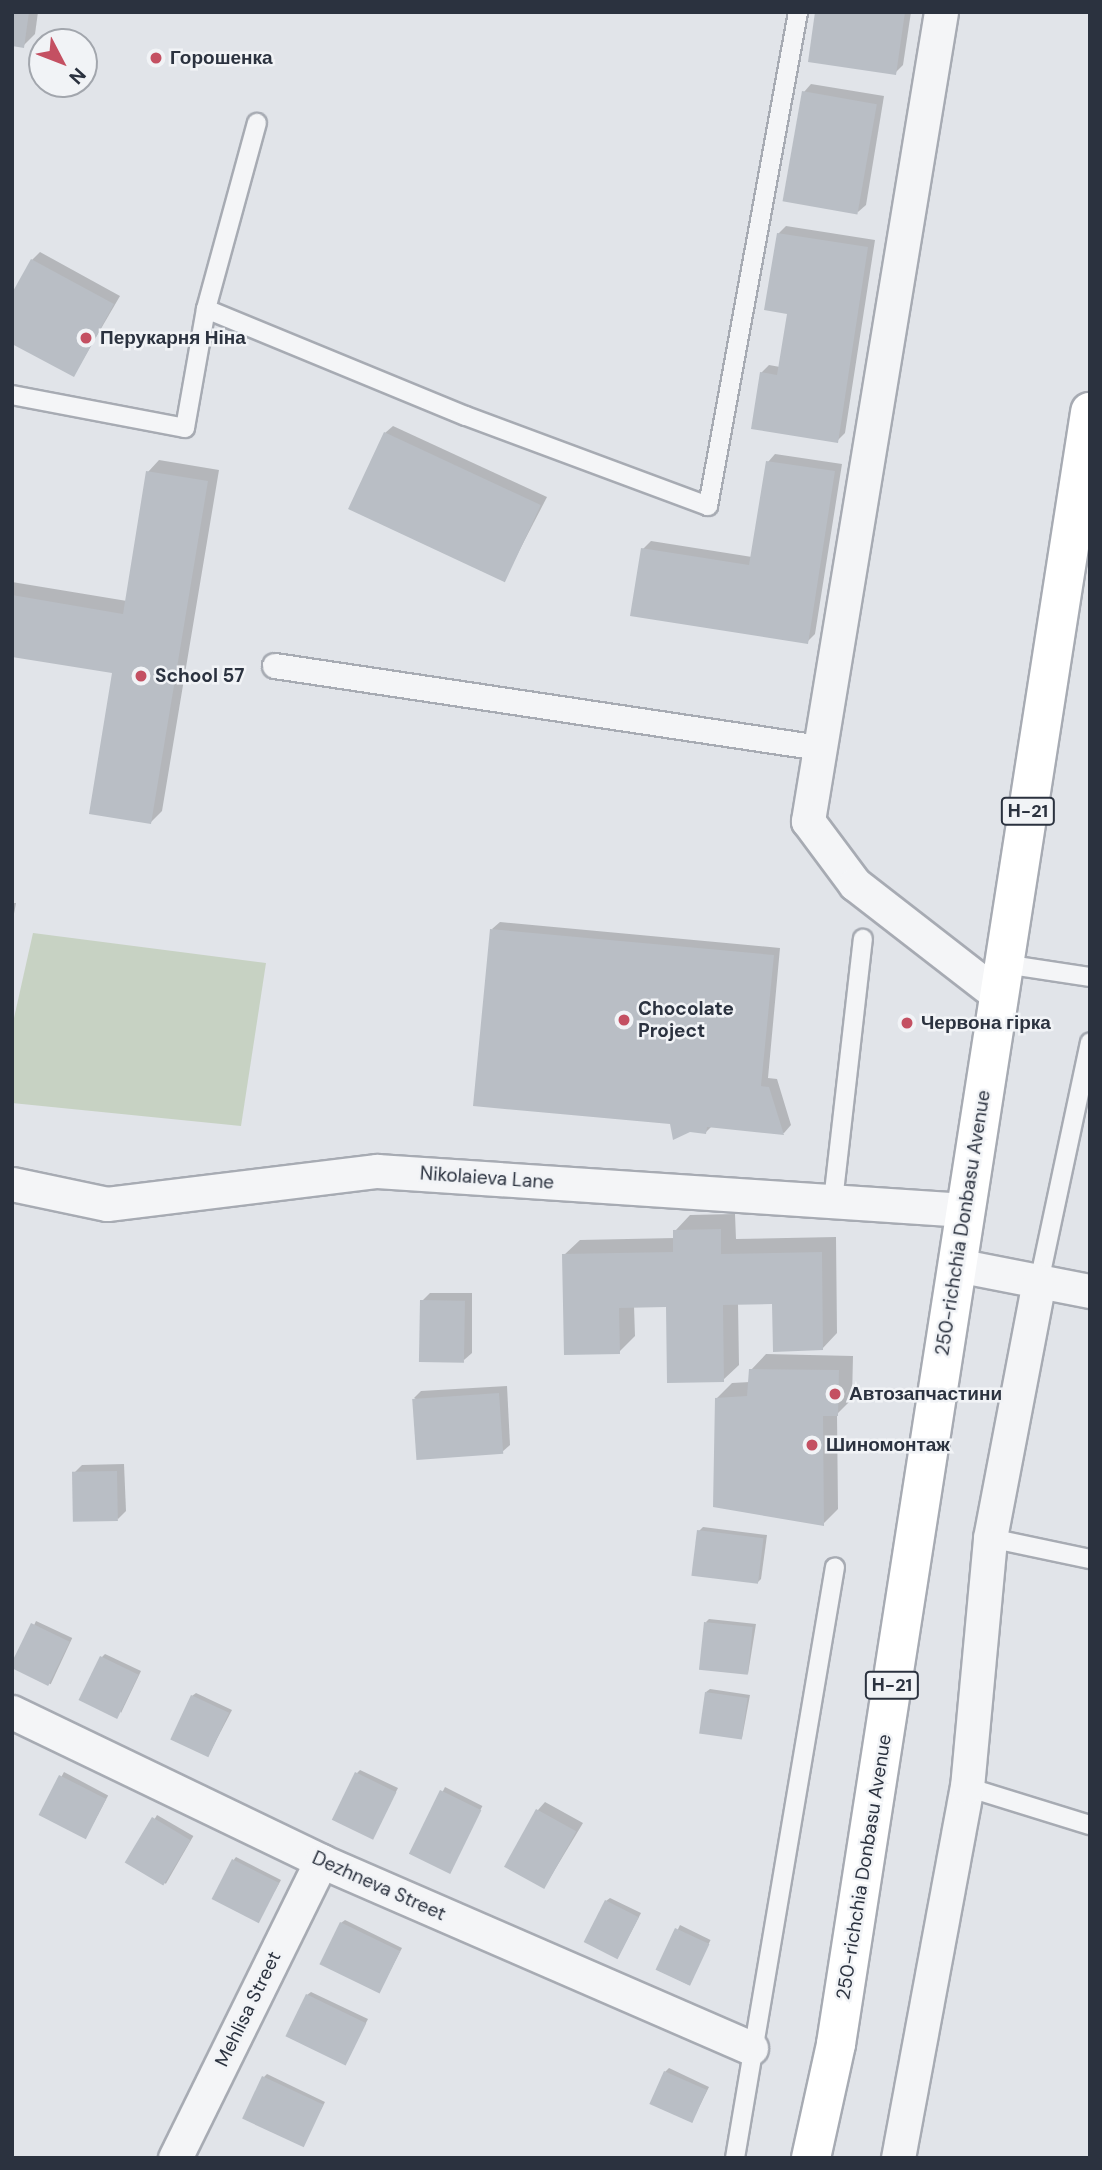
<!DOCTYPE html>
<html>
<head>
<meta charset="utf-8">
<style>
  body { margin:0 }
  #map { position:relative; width:1102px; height:2170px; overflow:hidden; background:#e1e4e9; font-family:"DM Sans",sans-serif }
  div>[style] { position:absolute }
  .green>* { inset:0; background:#c7d2c3 }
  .shadow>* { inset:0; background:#0003; transform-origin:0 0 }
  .building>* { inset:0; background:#b9bec5; transform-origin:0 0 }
  .roads { filter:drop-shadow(2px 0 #a7abb3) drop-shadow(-2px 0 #a7abb3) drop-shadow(0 2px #a7abb3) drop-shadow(0 -2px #a7abb3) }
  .service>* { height:18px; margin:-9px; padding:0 9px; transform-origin:9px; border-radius:9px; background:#f4f5f7 }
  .pedestrian>* { height:24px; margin:-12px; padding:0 12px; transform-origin:12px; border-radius:12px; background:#f4f5f7 }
  .minor>* { height:33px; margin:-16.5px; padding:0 16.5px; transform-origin:16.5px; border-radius:16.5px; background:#f4f5f7 }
  .primary>* { height:38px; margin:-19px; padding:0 19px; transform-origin:19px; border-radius:19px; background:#fff }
  .dots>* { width:19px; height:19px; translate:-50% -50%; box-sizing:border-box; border:4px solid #f1f3f6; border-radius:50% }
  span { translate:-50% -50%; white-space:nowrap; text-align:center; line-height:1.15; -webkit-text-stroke:5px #f1f3f6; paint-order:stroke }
  .shield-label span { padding:2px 5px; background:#f1f3f6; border:2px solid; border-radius:5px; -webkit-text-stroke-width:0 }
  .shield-label { font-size:18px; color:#2b323f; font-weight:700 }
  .poi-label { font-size:19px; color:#2b323f; font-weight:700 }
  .left { translate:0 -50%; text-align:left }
  .street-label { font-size:19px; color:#2b323f }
  .frame { position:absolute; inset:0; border:14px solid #2b323f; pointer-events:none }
  .north { position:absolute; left:28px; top:28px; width:70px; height:70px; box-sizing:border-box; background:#f1f3f6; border:2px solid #a2a6ad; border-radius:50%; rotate:132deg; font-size:19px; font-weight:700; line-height:28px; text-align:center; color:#2b323f }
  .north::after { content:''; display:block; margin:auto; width:24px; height:32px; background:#c45062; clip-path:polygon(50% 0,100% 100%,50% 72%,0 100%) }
</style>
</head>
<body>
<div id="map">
  <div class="green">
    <div style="clip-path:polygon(33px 933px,266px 963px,241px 1126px,12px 1103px,12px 1027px)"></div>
  </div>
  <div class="shadow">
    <div style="clip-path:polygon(12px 12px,38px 12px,35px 34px,23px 46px)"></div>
    <div style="clip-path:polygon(817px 12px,911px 12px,903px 65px,895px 73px)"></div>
    <div style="clip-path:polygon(811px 84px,884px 96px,866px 205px,858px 212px,804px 92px)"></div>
    <div style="clip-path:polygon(786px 226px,875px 240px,845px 433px,837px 441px,761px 373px,769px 365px,780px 367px,789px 312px,778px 234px)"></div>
    <div style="clip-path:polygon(40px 252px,120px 296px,74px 375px,32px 260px)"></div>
    <div style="clip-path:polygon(393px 426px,547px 497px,504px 580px,385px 433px)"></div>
    <div style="clip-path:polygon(775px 454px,842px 464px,815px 634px,807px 642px,643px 549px,651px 541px,752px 557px,768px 462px)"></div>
    <div style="clip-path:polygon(159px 460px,219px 470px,162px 811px,150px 823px,114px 672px,12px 655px,12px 582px,127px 601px,148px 472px)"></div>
    <div style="clip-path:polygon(12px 903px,16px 903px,12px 924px)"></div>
    <div style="clip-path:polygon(500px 922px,780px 948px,768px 1078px,777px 1079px,791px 1125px,784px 1133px,712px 1126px,706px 1132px,671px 1122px,492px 929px)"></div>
    <div style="clip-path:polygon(735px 1214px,736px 1239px,836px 1237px,837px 1333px,822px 1349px,774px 1302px,738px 1303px,739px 1365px,723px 1380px,667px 1305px,634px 1306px,635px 1336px,619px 1352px,564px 1255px,580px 1240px,675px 1238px,675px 1231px,690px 1215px)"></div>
    <div style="clip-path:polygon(430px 1293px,472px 1293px,472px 1353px,464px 1360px,422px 1301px)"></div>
    <div style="clip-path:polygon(766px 1354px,853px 1356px,852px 1399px,837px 1414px,838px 1509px,823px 1524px,717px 1398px,732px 1383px,750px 1382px,751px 1370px)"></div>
    <div style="clip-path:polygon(507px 1386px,510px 1445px,502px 1452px,414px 1398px,421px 1391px)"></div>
    <div style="clip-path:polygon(124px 1464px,126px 1511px,118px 1519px,74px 1473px,82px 1465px)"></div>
    <div style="clip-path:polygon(703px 1527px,767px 1535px,761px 1579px,757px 1583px,699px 1531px)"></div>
    <div style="clip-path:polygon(709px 1619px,756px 1624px,748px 1674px,706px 1622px)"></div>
    <div style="left:36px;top:1621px;width:40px;height:51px;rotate:25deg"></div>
    <div style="clip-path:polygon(105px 1654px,141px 1671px,121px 1713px,102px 1657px)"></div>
    <div style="clip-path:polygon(710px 1689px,750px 1695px,742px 1738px,706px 1692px)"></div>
    <div style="clip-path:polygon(196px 1693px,232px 1710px,208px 1756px,192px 1696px)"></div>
    <div style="clip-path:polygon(360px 1770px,398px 1788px,372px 1837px,357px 1773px)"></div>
    <div style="left:64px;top:1772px;width:50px;height:48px;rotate:28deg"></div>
    <div style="left:445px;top:1787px;width:42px;height:73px;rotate:27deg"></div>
    <div style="clip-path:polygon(545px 1802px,583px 1823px,545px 1886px,538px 1810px)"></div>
    <div style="left:157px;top:1815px;width:42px;height:55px;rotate:30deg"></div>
    <div style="clip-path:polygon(236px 1857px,281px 1880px,258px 1921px,233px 1861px)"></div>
    <div style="clip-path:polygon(610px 1898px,641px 1913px,618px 1957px,606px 1901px)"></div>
    <div style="clip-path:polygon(345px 1920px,402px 1948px,379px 1992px,341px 1923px)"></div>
    <div style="left:680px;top:1925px;width:34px;height:50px;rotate:26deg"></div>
    <div style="clip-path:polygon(311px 1992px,368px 2019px,345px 2063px,307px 1995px)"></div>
    <div style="clip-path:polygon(669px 2068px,709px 2087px,692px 2121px,665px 2072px)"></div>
    <div style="clip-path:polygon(267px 2074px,325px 2102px,302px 2145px,264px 2077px)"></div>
  </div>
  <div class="building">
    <div style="clip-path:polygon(12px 12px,29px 12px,24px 48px,12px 46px)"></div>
    <div style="clip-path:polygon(815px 12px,905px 12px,896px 75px,808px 62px)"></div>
    <div style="left:802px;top:91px;width:76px;height:112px;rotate:10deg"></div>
    <div style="clip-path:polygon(777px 233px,868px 247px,838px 443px,751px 429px,760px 372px,777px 375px,787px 314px,764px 310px)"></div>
    <div style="clip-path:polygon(31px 259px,114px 304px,74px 377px,12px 344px,12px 293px)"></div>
    <div style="left:384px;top:432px;width:173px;height:85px;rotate:25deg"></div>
    <div style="clip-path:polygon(766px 461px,835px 471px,808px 644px,630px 616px,641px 548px,749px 565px)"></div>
    <div style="clip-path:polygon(146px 471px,208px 481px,151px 824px,89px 814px,112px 673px,12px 657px,12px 595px,123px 614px)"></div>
    <div style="clip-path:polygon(490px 929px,774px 955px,761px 1086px,769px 1087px,784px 1135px,707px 1127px,706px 1134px,690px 1132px,673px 1140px,670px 1124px,473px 1106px)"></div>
    <div style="clip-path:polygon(721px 1229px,721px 1254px,822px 1252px,823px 1350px,773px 1352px,772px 1304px,723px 1305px,724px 1382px,667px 1383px,666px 1307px,619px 1308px,620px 1354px,564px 1355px,562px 1254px,673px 1252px,673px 1230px)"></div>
    <div style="left:420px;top:1300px;width:45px;height:62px;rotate:1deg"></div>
    <div style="clip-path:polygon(749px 1369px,839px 1370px,838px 1416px,823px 1416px,824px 1526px,713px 1507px,715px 1398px,747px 1396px)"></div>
    <div style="left:499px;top:1393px;width:61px;height:87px;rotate:86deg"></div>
    <div style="left:117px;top:1471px;width:50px;height:45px;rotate:89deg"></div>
    <div style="left:697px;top:1530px;width:67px;height:46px;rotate:7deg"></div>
    <div style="left:704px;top:1622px;width:49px;height:48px;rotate:6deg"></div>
    <div style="left:31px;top:1623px;width:43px;height:49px;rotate:26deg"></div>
    <div style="left:100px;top:1656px;width:43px;height:49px;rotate:26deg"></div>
    <div style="left:705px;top:1692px;width:43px;height:42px;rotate:8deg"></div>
    <div style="left:191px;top:1695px;width:42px;height:49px;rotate:25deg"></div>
    <div style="left:355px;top:1772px;width:46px;height:53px;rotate:26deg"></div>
    <div style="left:59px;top:1775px;width:53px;height:45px;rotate:27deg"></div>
    <div style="left:440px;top:1790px;width:46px;height:71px;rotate:26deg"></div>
    <div style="left:536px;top:1809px;width:46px;height:66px;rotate:29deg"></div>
    <div style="left:152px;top:1817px;width:45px;height:53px;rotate:31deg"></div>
    <div style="left:232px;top:1859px;width:53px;height:45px;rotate:27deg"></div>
    <div style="left:605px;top:1900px;width:38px;height:47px;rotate:27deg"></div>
    <div style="left:340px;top:1922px;width:67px;height:47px;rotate:26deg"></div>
    <div style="left:675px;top:1928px;width:38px;height:46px;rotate:25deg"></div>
    <div style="left:306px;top:1994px;width:67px;height:47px;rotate:26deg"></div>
    <div style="left:664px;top:2071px;width:47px;height:36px;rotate:24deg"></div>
    <div style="left:262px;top:2076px;width:68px;height:47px;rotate:25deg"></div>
  </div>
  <div class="roads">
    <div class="service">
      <div style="left:206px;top:309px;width:193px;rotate:-74.7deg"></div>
      <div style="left:12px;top:395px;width:176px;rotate:10.8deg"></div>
      <div style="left:185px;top:428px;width:121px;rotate:-80deg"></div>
      <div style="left:206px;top:309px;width:281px;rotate:22.4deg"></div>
      <div style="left:466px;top:416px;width:258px;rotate:20.4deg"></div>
      <div style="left:708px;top:506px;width:502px;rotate:-79.67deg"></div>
      <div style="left:1004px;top:964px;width:87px;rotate:8.6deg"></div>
      <div style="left:833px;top:1201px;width:264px;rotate:-83.5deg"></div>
      <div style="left:1039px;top:1282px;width:245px;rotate:-78deg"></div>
      <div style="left:990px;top:1538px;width:102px;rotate:11.9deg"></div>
      <div style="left:967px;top:1787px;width:129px;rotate:17.2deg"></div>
      <div style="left:735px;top:2158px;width:599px;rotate:-80.4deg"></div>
    </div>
    <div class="pedestrian">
      <div style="left:275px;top:666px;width:551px;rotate:8.56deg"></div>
    </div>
    <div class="minor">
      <div style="left:941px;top:12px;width:820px;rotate:99.34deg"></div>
      <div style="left:808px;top:821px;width:79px;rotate:53.3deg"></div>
      <div style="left:855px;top:884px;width:180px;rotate:37.8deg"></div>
      <div style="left:12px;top:1184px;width:97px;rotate:11.9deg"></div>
      <div style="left:107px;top:1204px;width:272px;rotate:-7deg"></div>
      <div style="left:377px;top:1171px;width:589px;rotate:3.79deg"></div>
      <div style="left:957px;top:1265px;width:136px;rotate:11.1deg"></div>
      <div style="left:12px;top:1712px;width:343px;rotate:25.7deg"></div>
      <div style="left:321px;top:1861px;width:469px;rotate:23.5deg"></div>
      <div style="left:175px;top:2158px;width:331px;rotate:-63.8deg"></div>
      <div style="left:898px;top:2158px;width:377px;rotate:-79.5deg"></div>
      <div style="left:967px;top:1787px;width:250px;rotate:-84.7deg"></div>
      <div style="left:990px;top:1538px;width:261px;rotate:-79.2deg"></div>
    </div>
    <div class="primary">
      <div style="left:811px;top:2158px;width:117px;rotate:-77.6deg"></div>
      <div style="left:836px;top:2044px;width:1652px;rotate:-81.15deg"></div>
    </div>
  </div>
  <div class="dots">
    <div style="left:156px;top:58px;background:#c45062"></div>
    <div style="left:86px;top:338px;background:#c45062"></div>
    <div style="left:141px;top:676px;background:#c45062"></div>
    <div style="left:624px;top:1020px;background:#c45062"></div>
    <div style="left:907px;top:1023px;background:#c45062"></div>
    <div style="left:835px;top:1394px;background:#c45062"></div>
    <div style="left:812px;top:1445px;background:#c45062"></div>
  </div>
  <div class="shield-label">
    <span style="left:1028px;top:811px">Н-21</span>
    <span style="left:892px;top:1685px">Н-21</span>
  </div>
  <div class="poi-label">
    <span class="left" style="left:170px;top:58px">Горошенка</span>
    <span class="left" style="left:100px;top:338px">Перукарня Ніна</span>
    <span class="left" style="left:155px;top:676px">School 57</span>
    <span class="left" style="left:638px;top:1020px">Chocolate<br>Project</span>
    <span class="left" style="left:921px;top:1023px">Червона гірка</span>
    <span class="left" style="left:849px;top:1394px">Автозапчастини</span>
    <span class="left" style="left:826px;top:1445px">Шиномонтаж</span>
  </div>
  <div class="street-label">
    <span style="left:487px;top:1178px;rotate:4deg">Nikolaieva Lane</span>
    <span style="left:963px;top:1223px;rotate:-81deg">250-richchia Donbasu Avenue</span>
    <span style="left:864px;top:1867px;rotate:-81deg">250-richchia Donbasu Avenue</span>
    <span style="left:379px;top:1886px;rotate:24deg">Dezhneva Street</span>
    <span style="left:248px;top:2009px;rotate:-64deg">Mehlisa Street</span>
  </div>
  <div class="frame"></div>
  <div class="north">N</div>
</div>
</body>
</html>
